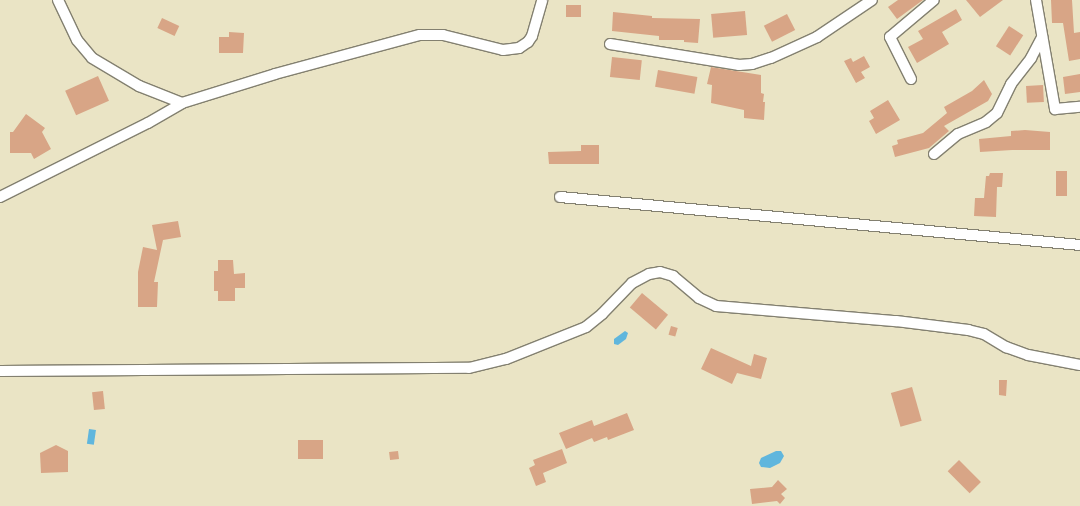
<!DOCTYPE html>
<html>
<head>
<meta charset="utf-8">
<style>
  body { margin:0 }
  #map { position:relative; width:1080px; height:506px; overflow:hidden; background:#eae4c5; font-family:Caveat,sans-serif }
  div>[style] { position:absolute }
  .water>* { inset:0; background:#60b6dd; transform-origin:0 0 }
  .building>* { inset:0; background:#d8a586; transform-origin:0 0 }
  .roads { filter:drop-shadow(1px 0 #838070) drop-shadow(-1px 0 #838070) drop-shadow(0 1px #838070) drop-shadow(0 -1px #838070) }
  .minor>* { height:10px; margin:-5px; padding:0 5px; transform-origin:5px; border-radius:5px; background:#fff }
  span { translate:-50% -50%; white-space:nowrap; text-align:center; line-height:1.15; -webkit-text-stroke:5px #fdfcf7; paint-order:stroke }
</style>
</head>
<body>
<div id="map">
  <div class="water">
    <div style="clip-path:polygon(625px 331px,628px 333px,626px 339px,618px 345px,614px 344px,614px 339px)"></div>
    <div style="left:89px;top:429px;width:7px;height:15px;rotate:8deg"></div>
    <div style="clip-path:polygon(776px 451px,781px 451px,784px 456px,780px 463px,770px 468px,761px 467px,759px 463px,761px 458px)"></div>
  </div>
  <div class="building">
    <div style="clip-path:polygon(898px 0,923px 0,897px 19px,888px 7px)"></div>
    <div style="clip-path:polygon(966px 0,1003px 0,980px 17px)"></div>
    <div style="clip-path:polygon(1051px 0,1072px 0,1074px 33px,1080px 32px,1080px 59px,1069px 61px,1063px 23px,1052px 23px)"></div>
    <div style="left:566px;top:5px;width:15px;height:12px"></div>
    <div style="clip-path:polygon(956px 9px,962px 20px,942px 32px,949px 44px,917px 63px,908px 47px,923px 39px,918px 31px)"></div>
    <div style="left:745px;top:11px;width:24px;height:34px;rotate:85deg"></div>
    <div style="clip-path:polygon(613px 12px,652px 16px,652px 18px,700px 19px,698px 43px,684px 42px,684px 40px,659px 40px,659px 36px,612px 31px)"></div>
    <div style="left:787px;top:14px;width:18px;height:26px;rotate:63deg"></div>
    <div style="left:162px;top:18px;width:19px;height:11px;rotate:25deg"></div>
    <div style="left:1009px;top:26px;width:17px;height:24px;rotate:33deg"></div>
    <div style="clip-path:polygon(229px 32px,244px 33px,243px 53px,219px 53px,219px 37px,229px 37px)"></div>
    <div style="clip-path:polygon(864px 56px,870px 67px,861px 72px,865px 78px,856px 83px,844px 61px,851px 58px,853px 62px)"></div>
    <div style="left:612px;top:57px;width:30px;height:20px;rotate:6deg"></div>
    <div style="clip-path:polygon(711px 67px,761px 75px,761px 93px,764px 94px,763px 102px,765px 102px,764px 120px,744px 118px,744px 110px,711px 103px,712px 85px,707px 84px)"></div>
    <div style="left:658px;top:70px;width:40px;height:17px;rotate:10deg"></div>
    <div style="clip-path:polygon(1080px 74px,1080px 92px,1065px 94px,1063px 77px)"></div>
    <div style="left:98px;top:76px;width:27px;height:36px;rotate:66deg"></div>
    <div style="clip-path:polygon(984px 80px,992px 94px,988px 101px,944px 126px,949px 131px,929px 148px,895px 157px,892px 146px,898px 144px,897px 140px,923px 133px,947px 113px,944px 107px,972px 91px)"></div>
    <div style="left:1043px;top:85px;width:17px;height:17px;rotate:87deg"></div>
    <div style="clip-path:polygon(888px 100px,900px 120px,876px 134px,869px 121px,874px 118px,870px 111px)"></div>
    <div style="clip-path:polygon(26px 114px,45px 128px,42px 132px,51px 149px,34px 159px,31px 153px,10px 153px,10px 132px,13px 132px)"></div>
    <div style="clip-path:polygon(1025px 130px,1050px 132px,1050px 150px,1012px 150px,980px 152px,979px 139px,1011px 136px,1011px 131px)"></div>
    <div style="clip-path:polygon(581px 145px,599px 145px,599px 164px,549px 164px,548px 152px,581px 151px)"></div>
    <div style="left:1067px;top:171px;width:25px;height:11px;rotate:90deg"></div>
    <div style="clip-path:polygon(990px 173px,1003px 173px,1002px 187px,997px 187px,996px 217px,974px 216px,975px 198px,984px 198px,986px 176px,989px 176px)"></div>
    <div style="clip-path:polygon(178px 221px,181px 237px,163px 240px,154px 282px,158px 282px,157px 307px,138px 307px,138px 272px,143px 247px,157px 250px,152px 225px)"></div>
    <div style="clip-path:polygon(218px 260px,233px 260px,234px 274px,245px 273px,245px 288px,235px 288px,235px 301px,218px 301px,218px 291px,214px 291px,214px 271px,218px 271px)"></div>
    <div style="left:642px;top:293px;width:34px;height:19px;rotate:40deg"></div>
    <div style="left:671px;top:326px;width:7px;height:9px;rotate:16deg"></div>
    <div style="clip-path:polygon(711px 348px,751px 366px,754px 354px,767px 358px,761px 379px,737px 373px,732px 384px,701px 369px)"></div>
    <div style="clip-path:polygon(999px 380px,1007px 380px,1006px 396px,999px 395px)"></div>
    <div style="left:912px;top:387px;width:35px;height:22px;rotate:74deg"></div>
    <div style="left:103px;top:391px;width:18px;height:11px;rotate:84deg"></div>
    <div style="clip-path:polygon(627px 413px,634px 430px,608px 440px,607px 437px,594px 442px,592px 438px,566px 449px,559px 433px,592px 420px,594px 426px)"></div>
    <div style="left:323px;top:440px;width:19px;height:25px;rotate:90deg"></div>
    <div style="clip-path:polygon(56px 445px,68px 451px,68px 472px,41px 473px,40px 453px)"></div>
    <div style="clip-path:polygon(562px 449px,567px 463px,543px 473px,546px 482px,536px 486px,529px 468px,535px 465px,533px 460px)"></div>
    <div style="left:398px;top:451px;width:8px;height:9px;rotate:83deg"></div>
    <div style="left:959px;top:460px;width:31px;height:16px;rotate:45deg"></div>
    <div style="clip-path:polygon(778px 480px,787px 489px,781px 494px,785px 498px,780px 504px,777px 501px,752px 504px,750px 489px,772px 487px)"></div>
  </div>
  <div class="roads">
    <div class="minor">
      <div style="left:58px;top:0;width:44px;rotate:64.6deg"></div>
      <div style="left:77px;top:40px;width:23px;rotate:50deg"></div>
      <div style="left:92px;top:58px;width:55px;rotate:30.8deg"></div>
      <div style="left:139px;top:86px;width:46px;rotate:21.6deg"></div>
      <div style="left:1036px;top:0;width:111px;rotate:80.1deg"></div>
      <div style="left:1055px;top:109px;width:25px;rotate:-5deg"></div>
      <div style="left:610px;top:44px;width:131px;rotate:9.2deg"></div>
      <div style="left:739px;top:65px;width:13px;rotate:-4deg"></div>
      <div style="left:752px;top:64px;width:20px;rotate:-18deg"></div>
      <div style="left:771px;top:58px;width:51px;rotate:-24.5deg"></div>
      <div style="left:817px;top:37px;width:66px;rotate:-33.9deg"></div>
      <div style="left:911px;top:79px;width:47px;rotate:-116.6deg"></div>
      <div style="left:890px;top:37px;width:57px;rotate:-40.1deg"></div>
      <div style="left:934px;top:154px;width:31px;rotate:-40deg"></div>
      <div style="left:958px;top:134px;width:30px;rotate:-23deg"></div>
      <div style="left:986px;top:122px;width:14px;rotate:-39deg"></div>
      <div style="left:997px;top:113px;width:32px;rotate:-64deg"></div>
      <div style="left:1011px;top:84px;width:33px;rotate:-52deg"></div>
      <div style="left:1031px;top:58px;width:24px;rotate:-62deg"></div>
      <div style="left:0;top:197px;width:165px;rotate:-26.6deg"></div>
      <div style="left:148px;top:123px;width:39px;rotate:-30deg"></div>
      <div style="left:182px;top:103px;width:97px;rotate:-17.3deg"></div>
      <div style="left:275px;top:74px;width:150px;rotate:-15.1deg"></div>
      <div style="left:420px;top:35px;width:23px"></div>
      <div style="left:443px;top:35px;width:62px;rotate:14deg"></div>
      <div style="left:503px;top:50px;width:16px;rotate:-7deg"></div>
      <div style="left:519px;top:48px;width:11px;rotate:-34deg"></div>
      <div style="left:528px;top:42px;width:7px;rotate:-56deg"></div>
      <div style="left:532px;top:36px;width:37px;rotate:-74deg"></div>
      <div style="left:560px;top:197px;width:522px;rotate:5.27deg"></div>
      <div style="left:0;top:371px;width:469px;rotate:-0.4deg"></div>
      <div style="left:469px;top:368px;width:38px;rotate:-14deg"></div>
      <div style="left:506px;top:359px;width:86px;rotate:-21.8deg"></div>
      <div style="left:586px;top:327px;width:21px;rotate:-39deg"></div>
      <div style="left:602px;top:314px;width:43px;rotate:-45.9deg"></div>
      <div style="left:632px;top:283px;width:19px;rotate:-28deg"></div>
      <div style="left:649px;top:274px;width:11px;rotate:-10deg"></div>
      <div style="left:660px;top:272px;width:14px;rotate:17deg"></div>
      <div style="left:673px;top:276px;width:34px;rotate:40deg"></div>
      <div style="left:699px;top:298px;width:19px;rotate:25deg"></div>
      <div style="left:716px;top:306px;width:181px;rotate:4.8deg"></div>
      <div style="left:896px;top:321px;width:73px;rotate:7.1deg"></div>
      <div style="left:968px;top:330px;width:16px;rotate:14deg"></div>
      <div style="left:984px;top:334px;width:26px;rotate:31deg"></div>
      <div style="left:1006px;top:347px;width:23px;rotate:20deg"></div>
      <div style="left:1028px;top:355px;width:53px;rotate:10.9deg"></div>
    </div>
  </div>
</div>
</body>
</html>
